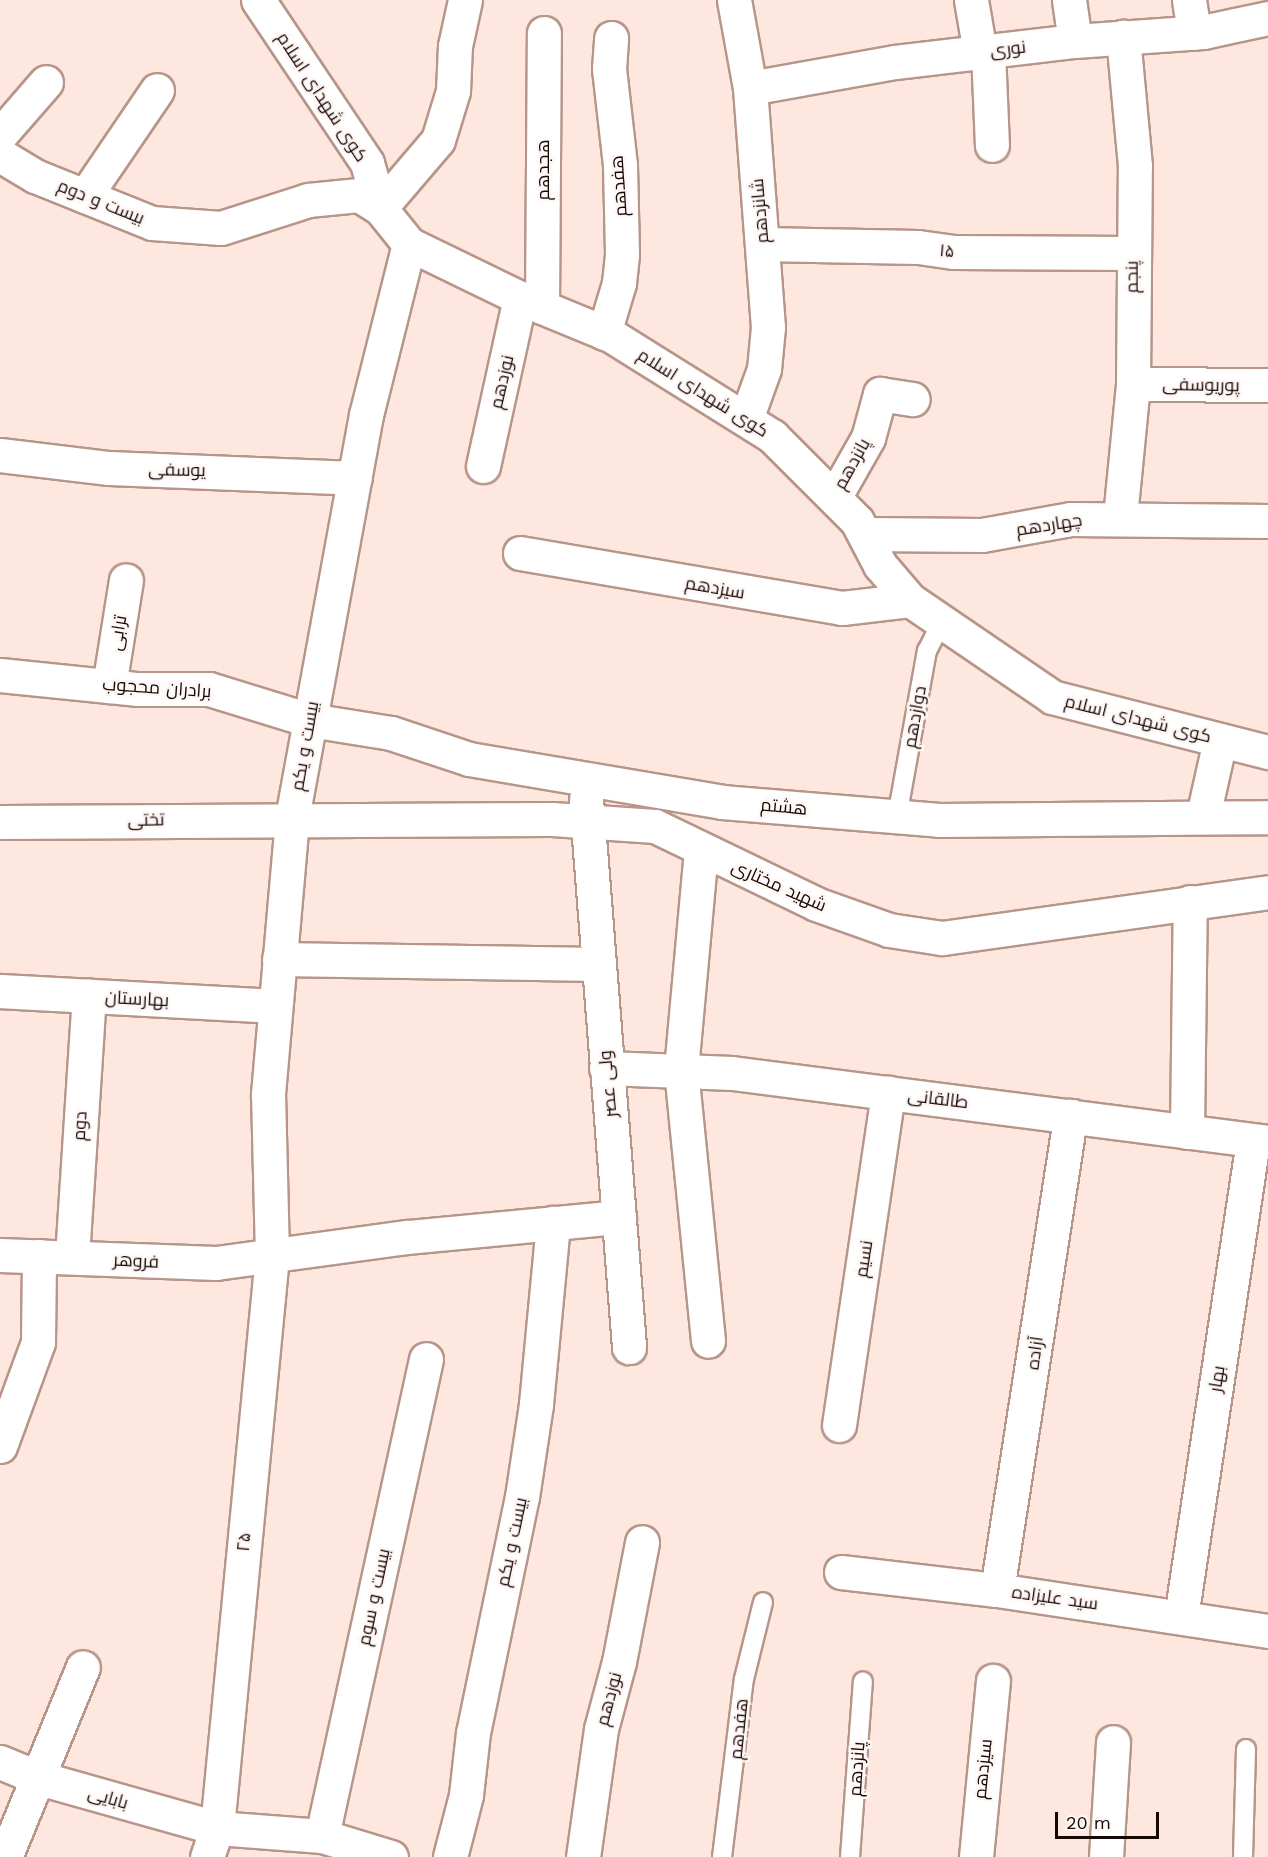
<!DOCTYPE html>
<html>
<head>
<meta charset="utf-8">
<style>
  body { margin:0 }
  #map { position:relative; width:1268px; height:1857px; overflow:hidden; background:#fde7de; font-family:"Work Sans",Cairo,sans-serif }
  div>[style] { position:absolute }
  .roads { filter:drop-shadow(2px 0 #b79588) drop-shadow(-2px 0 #b79588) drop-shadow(0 2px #b79588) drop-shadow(0 -2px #b79588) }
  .lane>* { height:18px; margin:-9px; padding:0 9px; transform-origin:9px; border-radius:9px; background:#fff }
  .street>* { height:33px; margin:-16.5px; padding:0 16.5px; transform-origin:16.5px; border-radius:16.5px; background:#fff }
  .secondary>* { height:33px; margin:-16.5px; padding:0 16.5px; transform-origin:16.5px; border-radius:16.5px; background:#fff }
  span { translate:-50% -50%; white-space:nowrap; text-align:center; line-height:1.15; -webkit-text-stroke:5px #fff7f5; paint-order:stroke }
  .street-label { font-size:18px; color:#150906 }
  .scale { position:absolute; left:1055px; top:1812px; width:104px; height:27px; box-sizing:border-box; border:3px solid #150906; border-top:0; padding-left:8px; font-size:18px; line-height:21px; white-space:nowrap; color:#150906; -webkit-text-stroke:4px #fff7f5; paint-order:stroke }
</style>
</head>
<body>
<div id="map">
  <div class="roads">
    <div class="lane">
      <div style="left:897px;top:817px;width:169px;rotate:-79.8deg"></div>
      <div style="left:927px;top:651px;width:34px;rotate:-63deg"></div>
      <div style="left:722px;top:1857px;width:179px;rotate:-83deg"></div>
      <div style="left:744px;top:1679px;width:79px;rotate:-76.1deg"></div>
      <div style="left:850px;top:1857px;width:176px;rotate:-85.8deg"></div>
      <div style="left:1243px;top:1857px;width:108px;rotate:-88.4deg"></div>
    </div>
    <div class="street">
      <div style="left:734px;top:0;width:89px;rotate:79.7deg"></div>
      <div style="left:750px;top:88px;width:240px;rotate:85.7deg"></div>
      <div style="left:768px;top:327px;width:42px;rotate:95.4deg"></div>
      <div style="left:764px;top:369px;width:53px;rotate:109.8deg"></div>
      <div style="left:971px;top:0;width:53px;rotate:80.2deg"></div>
      <div style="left:1069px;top:0;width:41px;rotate:81.7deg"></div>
      <div style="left:1189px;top:0;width:33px;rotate:81deg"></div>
      <div style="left:988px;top:51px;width:94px;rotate:87.6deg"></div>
      <div style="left:750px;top:88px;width:147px;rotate:-10.2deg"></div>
      <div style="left:895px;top:62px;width:181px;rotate:-6.7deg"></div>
      <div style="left:1075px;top:41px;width:128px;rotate:-4deg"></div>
      <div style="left:1203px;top:32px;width:66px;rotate:-12.2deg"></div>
      <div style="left:0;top:135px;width:70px;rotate:-49deg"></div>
      <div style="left:0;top:155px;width:41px;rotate:31deg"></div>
      <div style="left:35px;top:176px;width:126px;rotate:21.9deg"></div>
      <div style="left:152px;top:223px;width:69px;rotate:4.1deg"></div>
      <div style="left:221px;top:228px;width:91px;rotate:-17.8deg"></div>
      <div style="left:308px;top:200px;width:51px;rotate:-5.6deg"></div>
      <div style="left:359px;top:195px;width:25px;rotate:32deg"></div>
      <div style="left:380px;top:208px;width:89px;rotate:-49.5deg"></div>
      <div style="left:438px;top:140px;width:51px;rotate:-73deg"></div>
      <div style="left:453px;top:91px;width:45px;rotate:-87.5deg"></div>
      <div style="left:455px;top:46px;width:47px;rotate:-77.7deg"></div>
      <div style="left:85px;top:196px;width:128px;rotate:-55.8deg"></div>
      <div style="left:762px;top:244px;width:156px;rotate:1.1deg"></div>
      <div style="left:918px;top:247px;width:35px;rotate:8deg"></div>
      <div style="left:953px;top:252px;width:179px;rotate:0.3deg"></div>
      <div style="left:542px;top:307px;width:274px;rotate:-89.6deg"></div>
      <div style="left:604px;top:333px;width:52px;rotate:-73.3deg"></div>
      <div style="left:619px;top:283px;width:29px;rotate:-84deg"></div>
      <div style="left:622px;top:254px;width:89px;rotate:-91.3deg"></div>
      <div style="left:620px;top:165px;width:97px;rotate:-96.5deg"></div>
      <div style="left:609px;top:69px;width:31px;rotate:-86deg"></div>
      <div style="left:1133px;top:384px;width:135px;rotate:0.4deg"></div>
      <div style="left:0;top:455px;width:110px;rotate:6.8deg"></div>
      <div style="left:109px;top:468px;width:246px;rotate:2.3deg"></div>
      <div style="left:483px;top:466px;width:172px;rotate:-77.6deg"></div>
      <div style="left:835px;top:496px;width:67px;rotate:-60.4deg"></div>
      <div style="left:868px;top:438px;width:46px;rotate:-74.7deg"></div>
      <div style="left:880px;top:394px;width:33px;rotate:9deg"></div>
      <div style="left:1120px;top:517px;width:134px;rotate:-84.4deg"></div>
      <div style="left:1133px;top:384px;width:218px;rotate:-89.5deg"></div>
      <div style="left:1135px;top:166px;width:130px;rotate:-95.3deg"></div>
      <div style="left:866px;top:534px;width:116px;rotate:0.5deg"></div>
      <div style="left:982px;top:535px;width:90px;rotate:-10.2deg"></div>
      <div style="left:1071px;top:519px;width:197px;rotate:0.6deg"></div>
      <div style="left:520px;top:553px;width:327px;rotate:9.7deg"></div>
      <div style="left:842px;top:608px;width:68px;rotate:-6.7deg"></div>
      <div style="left:0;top:675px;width:139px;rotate:5.8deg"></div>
      <div style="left:138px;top:689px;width:71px"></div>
      <div style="left:209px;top:689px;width:106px;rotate:17.1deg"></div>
      <div style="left:310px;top:720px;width:82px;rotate:9.1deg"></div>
      <div style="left:391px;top:733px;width:82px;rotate:18.4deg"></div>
      <div style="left:469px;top:759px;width:257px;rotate:9.6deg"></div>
      <div style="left:722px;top:802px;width:218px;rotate:4.7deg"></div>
      <div style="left:939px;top:820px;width:329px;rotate:-0.5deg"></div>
      <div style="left:109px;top:686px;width:107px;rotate:-80.9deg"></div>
      <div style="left:586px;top:799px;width:550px;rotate:85.51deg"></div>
      <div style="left:1203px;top:816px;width:78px;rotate:-77.4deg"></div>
      <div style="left:0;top:822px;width:552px;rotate:-0.31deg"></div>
      <div style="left:552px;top:819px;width:103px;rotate:3.9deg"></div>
      <div style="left:655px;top:826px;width:179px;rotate:25.8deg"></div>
      <div style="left:816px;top:904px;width:77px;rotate:19.6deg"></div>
      <div style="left:889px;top:930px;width:54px;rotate:8.6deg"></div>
      <div style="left:942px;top:938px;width:329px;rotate:-8deg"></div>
      <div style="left:701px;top:850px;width:221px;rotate:95.2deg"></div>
      <div style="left:681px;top:1070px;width:272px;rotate:84.3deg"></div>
      <div style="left:279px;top:959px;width:319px;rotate:0.9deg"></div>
      <div style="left:0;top:991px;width:274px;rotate:3.1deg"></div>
      <div style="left:606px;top:1068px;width:126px;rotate:2.3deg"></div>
      <div style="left:732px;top:1073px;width:540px;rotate:7.34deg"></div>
      <div style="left:1187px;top:1132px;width:230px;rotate:-89.3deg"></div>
      <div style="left:0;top:1255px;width:216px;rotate:2.1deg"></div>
      <div style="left:216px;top:1263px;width:193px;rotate:-7.8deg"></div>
      <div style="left:407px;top:1237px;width:213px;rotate:-5.4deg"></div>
      <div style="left:72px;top:1257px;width:262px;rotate:-86.3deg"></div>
      <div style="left:839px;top:1425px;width:336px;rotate:-81.6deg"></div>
      <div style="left:0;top:1446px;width:111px;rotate:-69.9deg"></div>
      <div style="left:38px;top:1342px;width:86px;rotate:-89.3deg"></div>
      <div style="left:841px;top:1572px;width:157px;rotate:6.6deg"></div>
      <div style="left:997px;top:1590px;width:274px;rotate:8.6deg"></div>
      <div style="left:997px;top:1590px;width:480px;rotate:-81.2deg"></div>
      <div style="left:1181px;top:1617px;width:482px;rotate:-81.4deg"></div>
      <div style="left:0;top:1762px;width:42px;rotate:22.3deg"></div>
      <div style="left:39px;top:1778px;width:185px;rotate:15.7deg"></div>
      <div style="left:217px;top:1828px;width:105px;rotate:4.4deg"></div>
      <div style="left:322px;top:1836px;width:72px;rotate:16.9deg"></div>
      <div style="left:322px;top:1836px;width:488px;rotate:-77.7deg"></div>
      <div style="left:5px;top:1857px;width:205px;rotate:-67.7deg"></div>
      <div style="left:207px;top:1857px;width:31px;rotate:-71deg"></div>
      <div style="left:217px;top:1828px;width:575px;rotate:-84.51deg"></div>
      <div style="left:272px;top:1256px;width:162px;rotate:-91.4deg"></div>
      <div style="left:268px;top:1094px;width:277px;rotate:-85deg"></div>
      <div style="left:292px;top:818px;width:410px;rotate:-79.6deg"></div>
      <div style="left:366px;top:415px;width:176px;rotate:-75.9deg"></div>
      <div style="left:450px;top:1857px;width:64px;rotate:-75.5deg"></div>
      <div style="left:466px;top:1795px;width:62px;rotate:-83.6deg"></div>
      <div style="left:473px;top:1733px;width:241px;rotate:-78.3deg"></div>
      <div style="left:522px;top:1497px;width:94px;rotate:-81.4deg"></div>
      <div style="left:536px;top:1404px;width:182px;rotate:-84.6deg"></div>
      <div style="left:583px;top:1857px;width:129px;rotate:-82deg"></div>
      <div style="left:601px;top:1729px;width:69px;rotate:-75deg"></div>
      <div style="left:619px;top:1662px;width:122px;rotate:-79.1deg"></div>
      <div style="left:976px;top:1857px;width:177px;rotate:-84.5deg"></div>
      <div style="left:1106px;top:1857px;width:115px;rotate:-86.5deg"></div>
    </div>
    <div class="secondary">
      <div style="left:258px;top:0;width:196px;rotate:56.2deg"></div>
      <div style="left:367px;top:163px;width:47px;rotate:73.9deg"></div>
      <div style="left:380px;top:208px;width:46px;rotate:51.1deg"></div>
      <div style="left:409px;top:244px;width:123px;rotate:25.9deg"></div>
      <div style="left:520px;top:298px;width:100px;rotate:22.4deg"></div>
      <div style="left:612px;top:336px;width:189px;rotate:32deg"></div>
      <div style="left:772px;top:436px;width:120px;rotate:45deg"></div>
      <div style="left:857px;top:521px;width:50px;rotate:62.4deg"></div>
      <div style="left:880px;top:565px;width:46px;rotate:49.4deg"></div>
      <div style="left:910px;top:600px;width:172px;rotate:34.3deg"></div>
      <div style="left:1052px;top:697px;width:223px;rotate:14.3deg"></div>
    </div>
  </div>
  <div class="street-label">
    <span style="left:1008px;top:49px;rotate:-7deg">نوری</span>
    <span style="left:322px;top:97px;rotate:57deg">کوی شهدای اسلام</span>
    <span style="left:543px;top:170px;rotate:-90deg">هجدهم</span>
    <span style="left:619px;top:186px;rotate:-94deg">هفدهم</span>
    <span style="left:101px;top:202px;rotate:22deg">بیست و دوم</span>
    <span style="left:760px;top:211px;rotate:-95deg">شانزدهم</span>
    <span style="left:947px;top:251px;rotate:5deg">۱۵</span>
    <span style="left:1132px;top:277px;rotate:-90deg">پنجم</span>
    <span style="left:502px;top:382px;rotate:-77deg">نوزدهم</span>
    <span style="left:1201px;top:385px;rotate:1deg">پوریوسفی</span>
    <span style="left:703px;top:393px;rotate:32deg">کوی شهدای اسلام</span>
    <span style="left:852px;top:464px;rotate:-61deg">پانزدهم</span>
    <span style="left:177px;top:470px;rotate:1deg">یوسفی</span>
    <span style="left:1049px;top:525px;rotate:-9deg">چهاردهم</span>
    <span style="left:715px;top:588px;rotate:10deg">سیزدهم</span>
    <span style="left:118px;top:633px;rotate:-81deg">ترابی</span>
    <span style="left:157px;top:688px;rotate:4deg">برادران محجوب</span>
    <span style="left:915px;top:717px;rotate:-80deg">دوازدهم</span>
    <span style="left:1138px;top:719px;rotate:14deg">کوی شهدای اسلام</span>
    <span style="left:305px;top:746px;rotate:-80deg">بیست و یکم</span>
    <span style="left:784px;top:807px;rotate:5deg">هشتم</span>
    <span style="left:146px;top:820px;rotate:-1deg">تختی</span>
    <span style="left:779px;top:886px;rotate:24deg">شهید مختاری</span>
    <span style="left:137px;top:999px;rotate:3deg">بهارستان</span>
    <span style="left:608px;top:1084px;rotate:-95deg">ولی عصر</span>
    <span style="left:938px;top:1099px;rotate:7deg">طالقانی</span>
    <span style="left:80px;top:1126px;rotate:-86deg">دوم</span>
    <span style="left:864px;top:1259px;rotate:-81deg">نسیم</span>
    <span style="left:136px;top:1261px;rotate:3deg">فروهر</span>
    <span style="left:1035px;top:1353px;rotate:-82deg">آزاده</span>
    <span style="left:1217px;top:1379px;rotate:-81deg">بهار</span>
    <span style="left:244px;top:1542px;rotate:-85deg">۲۵</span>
    <span style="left:512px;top:1542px;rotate:-78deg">بیست و یکم</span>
    <span style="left:374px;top:1597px;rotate:-78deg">بیست و سوم</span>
    <span style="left:1055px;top:1598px;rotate:8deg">سید علیزاده</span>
    <span style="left:609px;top:1699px;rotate:-75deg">نوزدهم</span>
    <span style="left:739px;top:1729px;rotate:-84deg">هفدهم</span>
    <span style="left:857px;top:1769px;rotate:-86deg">پانزدهم</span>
    <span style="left:983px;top:1769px;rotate:-84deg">سیزدهم</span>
    <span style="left:108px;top:1798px;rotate:16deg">بابایی</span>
  </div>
  <div class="scale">20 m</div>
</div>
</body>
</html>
